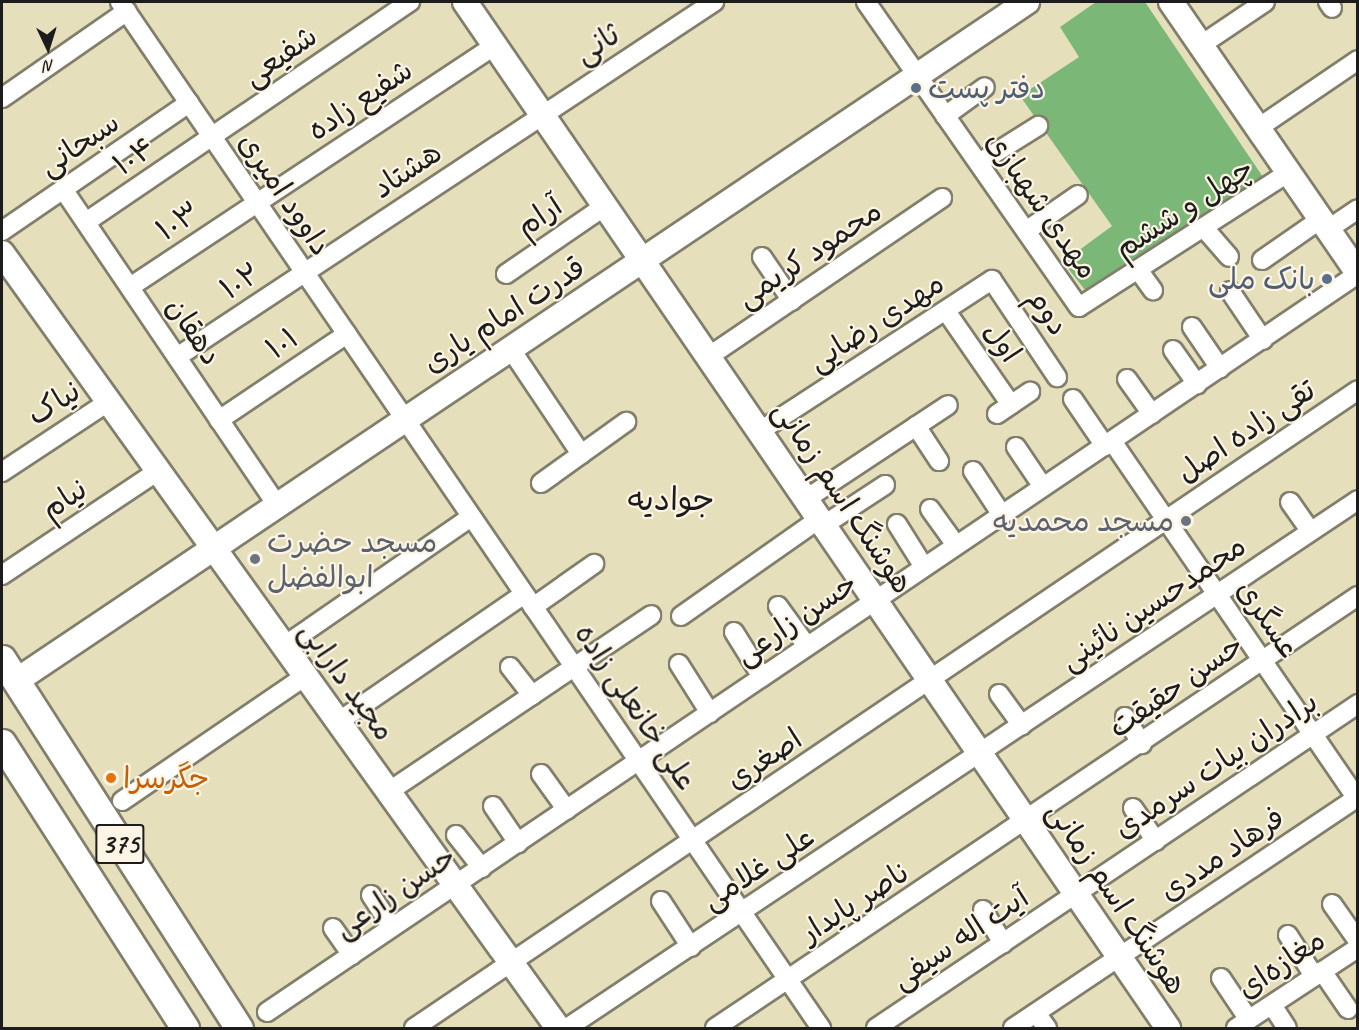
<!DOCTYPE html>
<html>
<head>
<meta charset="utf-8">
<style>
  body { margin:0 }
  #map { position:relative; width:1359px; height:1030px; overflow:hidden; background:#e6dfbb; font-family:Caveat,"Playpen Sans Arabic",sans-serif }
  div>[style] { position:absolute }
  .forest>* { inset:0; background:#7bb776 }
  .roads { filter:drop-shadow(2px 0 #817e6c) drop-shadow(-2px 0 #817e6c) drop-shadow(0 2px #817e6c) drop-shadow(0 -2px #817e6c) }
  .street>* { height:18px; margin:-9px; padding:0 9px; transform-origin:9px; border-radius:9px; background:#fff }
  .secondary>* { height:24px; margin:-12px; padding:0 12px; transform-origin:12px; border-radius:12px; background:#fff }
  .primary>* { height:27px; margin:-13.5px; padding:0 13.5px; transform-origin:13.5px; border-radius:13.5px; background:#fff }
  .dots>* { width:16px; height:16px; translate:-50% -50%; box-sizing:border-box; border:3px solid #fcf5e5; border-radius:50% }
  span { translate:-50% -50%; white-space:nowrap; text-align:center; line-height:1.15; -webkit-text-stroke:4.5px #fcf5e5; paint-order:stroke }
  .shield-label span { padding:2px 4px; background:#fcf5e5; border:2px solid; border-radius:4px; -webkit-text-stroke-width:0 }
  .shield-label { font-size:28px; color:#1c1c1c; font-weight:700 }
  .street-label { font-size:30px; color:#1c1c1c }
  .service-label { font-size:30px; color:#4e5e75 }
  .left { translate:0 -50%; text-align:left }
  .right { translate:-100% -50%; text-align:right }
  .worship-label { font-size:30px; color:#5b616d }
  .food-label { font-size:30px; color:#c56008 }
  .neighbourhood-label { font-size:32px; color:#1c1c1c }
  .frame { position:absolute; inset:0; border:3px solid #1c1c1c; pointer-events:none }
  .north { position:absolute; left:18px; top:18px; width:60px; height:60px; -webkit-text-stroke:4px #fcf5e5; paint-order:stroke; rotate:176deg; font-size:16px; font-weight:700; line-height:24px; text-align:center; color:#1c1c1c }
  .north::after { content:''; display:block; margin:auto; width:21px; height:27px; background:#1c1c1c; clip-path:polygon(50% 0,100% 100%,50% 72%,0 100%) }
</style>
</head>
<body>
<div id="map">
  <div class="forest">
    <div style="clip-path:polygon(1096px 2px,1145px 2px,1265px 180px,1089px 295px,1063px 262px,1112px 226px,1020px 96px,1079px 57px,1060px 27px)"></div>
  </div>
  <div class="roads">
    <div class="street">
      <div style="left:120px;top:2px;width:1243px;rotate:55.66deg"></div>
      <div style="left:866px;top:2px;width:372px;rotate:55.1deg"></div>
      <div style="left:1079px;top:307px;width:248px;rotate:-32.7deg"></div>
      <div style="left:1328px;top:2px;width:7px;rotate:56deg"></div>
      <div style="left:1201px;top:45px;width:77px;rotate:-33.9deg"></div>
      <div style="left:2px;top:98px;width:152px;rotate:-34.8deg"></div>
      <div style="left:945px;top:116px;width:49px;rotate:-35.9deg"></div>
      <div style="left:1258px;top:128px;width:121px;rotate:-34.2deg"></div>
      <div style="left:979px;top:163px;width:70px;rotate:-32.1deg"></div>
      <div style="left:63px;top:189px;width:380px;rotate:55.9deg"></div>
      <div style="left:86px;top:222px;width:392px;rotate:-34.2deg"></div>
      <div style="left:1204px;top:228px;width:38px;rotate:49deg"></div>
      <div style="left:1327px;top:230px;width:37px;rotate:-34deg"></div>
      <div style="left:2px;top:231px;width:227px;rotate:-34.4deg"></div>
      <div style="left:1026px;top:231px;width:63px;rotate:-34.7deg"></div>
      <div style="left:762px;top:257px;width:53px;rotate:55.7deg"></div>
      <div style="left:1262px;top:260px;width:72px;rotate:-34.8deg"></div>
      <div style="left:1139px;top:271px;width:24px;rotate:54deg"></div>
      <div style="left:506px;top:274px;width:120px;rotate:-34.5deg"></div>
      <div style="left:130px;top:287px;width:438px;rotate:-33.5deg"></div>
      <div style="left:1230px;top:291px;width:59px;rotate:56deg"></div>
      <div style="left:946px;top:311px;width:114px;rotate:55.3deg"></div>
      <div style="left:1192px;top:327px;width:50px;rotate:55.7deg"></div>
      <div style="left:510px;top:348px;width:128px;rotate:56.2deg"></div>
      <div style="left:1173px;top:350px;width:42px;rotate:54.8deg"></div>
      <div style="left:177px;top:357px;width:644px;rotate:-33.47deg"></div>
      <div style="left:708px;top:357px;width:283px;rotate:-34.2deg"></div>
      <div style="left:1127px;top:379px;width:43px;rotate:54.5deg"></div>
      <div style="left:1073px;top:399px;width:57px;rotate:55.8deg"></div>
      <div style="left:997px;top:414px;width:40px;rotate:-34deg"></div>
      <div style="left:219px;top:420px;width:154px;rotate:-33.9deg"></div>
      <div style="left:916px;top:426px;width:42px;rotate:56.7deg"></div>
      <div style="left:760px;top:431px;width:277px;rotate:-33.1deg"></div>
      <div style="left:992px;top:280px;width:117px;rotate:56.2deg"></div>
      <div style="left:1112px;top:441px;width:435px;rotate:55.6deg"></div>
      <div style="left:1016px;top:447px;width:48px;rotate:56deg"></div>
      <div style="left:973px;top:471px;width:53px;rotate:56.6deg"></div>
      <div style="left:2px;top:472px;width:127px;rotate:-33.4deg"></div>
      <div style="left:541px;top:483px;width:105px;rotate:-35.7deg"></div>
      <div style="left:806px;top:499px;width:170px;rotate:-33.5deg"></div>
      <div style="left:1290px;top:502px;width:35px;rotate:55deg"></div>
      <div style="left:930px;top:509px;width:44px;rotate:54.2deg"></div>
      <div style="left:897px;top:524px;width:51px;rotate:57.9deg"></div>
      <div style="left:824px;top:525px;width:73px;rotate:-33.3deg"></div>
      <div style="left:2px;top:575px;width:187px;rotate:-33.7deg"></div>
      <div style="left:778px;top:606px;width:49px;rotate:54.1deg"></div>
      <div style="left:533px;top:607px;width:75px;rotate:-35.2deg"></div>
      <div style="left:681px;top:616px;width:169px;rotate:-35.1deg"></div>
      <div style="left:734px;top:632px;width:53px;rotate:58.1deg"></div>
      <div style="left:284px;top:646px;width:227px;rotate:-34.6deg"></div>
      <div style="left:679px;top:664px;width:58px;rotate:57.7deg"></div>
      <div style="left:510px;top:667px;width:36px;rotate:52deg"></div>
      <div style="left:999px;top:694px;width:39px;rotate:54deg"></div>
      <div style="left:1125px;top:717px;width:32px;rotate:58deg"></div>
      <div style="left:338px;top:722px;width:226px;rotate:-34.5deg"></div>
      <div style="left:541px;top:774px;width:44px;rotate:54.2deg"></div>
      <div style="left:388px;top:792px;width:317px;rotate:-33.9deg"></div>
      <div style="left:122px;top:801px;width:222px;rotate:-34.3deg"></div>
      <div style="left:493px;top:806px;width:45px;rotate:56deg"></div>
      <div style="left:1133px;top:808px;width:40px;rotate:55.1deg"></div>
      <div style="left:456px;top:835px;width:42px;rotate:51.8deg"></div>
      <div style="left:371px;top:895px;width:38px;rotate:57deg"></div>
      <div style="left:661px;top:901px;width:55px;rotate:56.9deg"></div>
      <div style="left:1332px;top:904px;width:45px;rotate:54.9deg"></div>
      <div style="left:983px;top:910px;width:39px;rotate:59deg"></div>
      <div style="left:333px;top:928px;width:33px;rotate:55deg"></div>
      <div style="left:1288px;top:935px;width:49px;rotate:57.6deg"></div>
      <div style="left:1322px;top:971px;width:46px;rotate:55.6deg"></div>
      <div style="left:1221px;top:978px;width:50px;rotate:56.3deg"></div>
      <div style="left:1272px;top:1005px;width:27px;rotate:57deg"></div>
      <div style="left:267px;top:1012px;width:1317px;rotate:-34.08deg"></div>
      <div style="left:1036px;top:1013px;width:19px;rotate:54deg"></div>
      <div style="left:414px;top:1028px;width:1139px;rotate:-34.05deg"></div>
      <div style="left:567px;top:1028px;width:951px;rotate:-33.72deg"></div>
      <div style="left:715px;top:1028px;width:775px;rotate:-33.9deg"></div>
      <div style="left:876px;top:1028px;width:581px;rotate:-33.91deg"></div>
      <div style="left:1013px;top:1028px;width:415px;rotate:-33.8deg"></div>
      <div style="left:1236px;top:1028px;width:146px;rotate:-33.3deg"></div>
    </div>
    <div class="secondary">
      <div style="left:465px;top:2px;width:1244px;rotate:55.58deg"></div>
      <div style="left:1171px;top:2px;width:329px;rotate:55.4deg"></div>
      <div style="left:2px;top:253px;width:954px;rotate:54.34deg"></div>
      <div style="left:16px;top:681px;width:1218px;rotate:-33.89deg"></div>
    </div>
    <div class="primary">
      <div style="left:2px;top:659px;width:439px;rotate:57.3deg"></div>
      <div style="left:2px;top:743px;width:339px;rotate:57.3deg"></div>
    </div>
  </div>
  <div class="dots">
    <div style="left:916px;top:88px;background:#5c6f8a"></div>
    <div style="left:1327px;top:279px;background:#5c6f8a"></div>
    <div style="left:1186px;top:521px;background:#6b7280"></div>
    <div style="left:255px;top:559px;background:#6b7280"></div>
    <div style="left:111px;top:778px;background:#e8710a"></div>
  </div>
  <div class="shield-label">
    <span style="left:120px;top:844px">375</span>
  </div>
  <div class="street-label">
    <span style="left:597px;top:44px;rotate:-33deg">ثانی</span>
    <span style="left:280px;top:56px;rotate:-35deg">شفیعی</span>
    <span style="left:360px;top:100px;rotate:-34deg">شفیع زاده</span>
    <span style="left:79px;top:144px;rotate:-34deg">سبحانی</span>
    <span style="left:134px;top:156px;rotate:-34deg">۱۰۴</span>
    <span style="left:407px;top:170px;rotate:-34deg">هشتاد</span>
    <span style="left:285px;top:194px;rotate:56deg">داوود امیری</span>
    <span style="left:1042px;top:205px;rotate:55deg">مهدی شهبازی</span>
    <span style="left:1184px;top:208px;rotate:-33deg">چهل و ششم</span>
    <span style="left:539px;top:216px;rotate:-35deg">آرام</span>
    <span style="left:178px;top:221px;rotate:-33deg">۱۰۳</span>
    <span style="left:809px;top:254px;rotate:-34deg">محمود کریمی</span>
    <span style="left:240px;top:281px;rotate:-33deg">۱۰۲</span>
    <span style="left:1048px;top:312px;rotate:56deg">دوم</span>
    <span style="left:504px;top:315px;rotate:-33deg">قدرت امام یاری</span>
    <span style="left:876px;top:322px;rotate:-33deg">مهدی رضایی</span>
    <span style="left:194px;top:331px;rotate:56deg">دهقان</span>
    <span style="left:1002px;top:342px;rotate:55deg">اول</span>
    <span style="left:282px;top:343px;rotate:-34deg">۱۰۱</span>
    <span style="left:54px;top:403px;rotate:-33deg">نیاک</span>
    <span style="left:1246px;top:431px;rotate:-34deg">تقی زاده اصل</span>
    <span style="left:843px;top:497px;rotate:56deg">هوشنگ اسم زمانی</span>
    <span style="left:64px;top:499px;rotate:-34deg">نیام</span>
    <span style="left:1153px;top:603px;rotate:-34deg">محمدحسین نائینی</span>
    <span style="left:796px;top:619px;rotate:-34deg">حسن زارعی</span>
    <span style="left:1268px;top:619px;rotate:56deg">عسگری</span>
    <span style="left:347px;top:681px;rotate:54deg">مجید دارابی</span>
    <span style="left:1176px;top:686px;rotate:-35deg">حسن حقیقت</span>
    <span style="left:636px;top:707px;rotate:56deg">علی خانعلی زاده</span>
    <span style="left:764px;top:759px;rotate:-34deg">اصغری</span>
    <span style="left:1216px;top:765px;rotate:-34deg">برادران بیات سرمدی</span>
    <span style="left:1222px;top:854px;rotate:-34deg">فرهاد مددی</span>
    <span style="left:758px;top:868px;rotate:-33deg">علی غلامی</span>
    <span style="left:395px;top:892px;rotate:-34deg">حسن زارعی</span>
    <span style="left:1117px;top:898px;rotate:56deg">هوشنگ اسم زمانی</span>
    <span style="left:855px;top:902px;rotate:-33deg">ناصر پایدار</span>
    <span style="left:960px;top:938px;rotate:-34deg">آیت اله سیفی</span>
    <span style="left:1281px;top:964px;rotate:-34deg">مغازه‌ای</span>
  </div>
  <div class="service-label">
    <span class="left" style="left:928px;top:88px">دفتر پست</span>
    <span class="right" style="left:1315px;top:279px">بانک ملی</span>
  </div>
  <div class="worship-label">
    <span class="right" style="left:1174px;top:521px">مسجد محمدیه</span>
    <span class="left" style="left:267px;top:559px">مسجد حضرت<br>ابوالفضل</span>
  </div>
  <div class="food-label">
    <span class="left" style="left:123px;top:778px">جگرسرا</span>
  </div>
  <div class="neighbourhood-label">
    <span style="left:671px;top:500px">جوادیه</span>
  </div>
  <div class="frame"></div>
  <div class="north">N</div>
</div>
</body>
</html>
